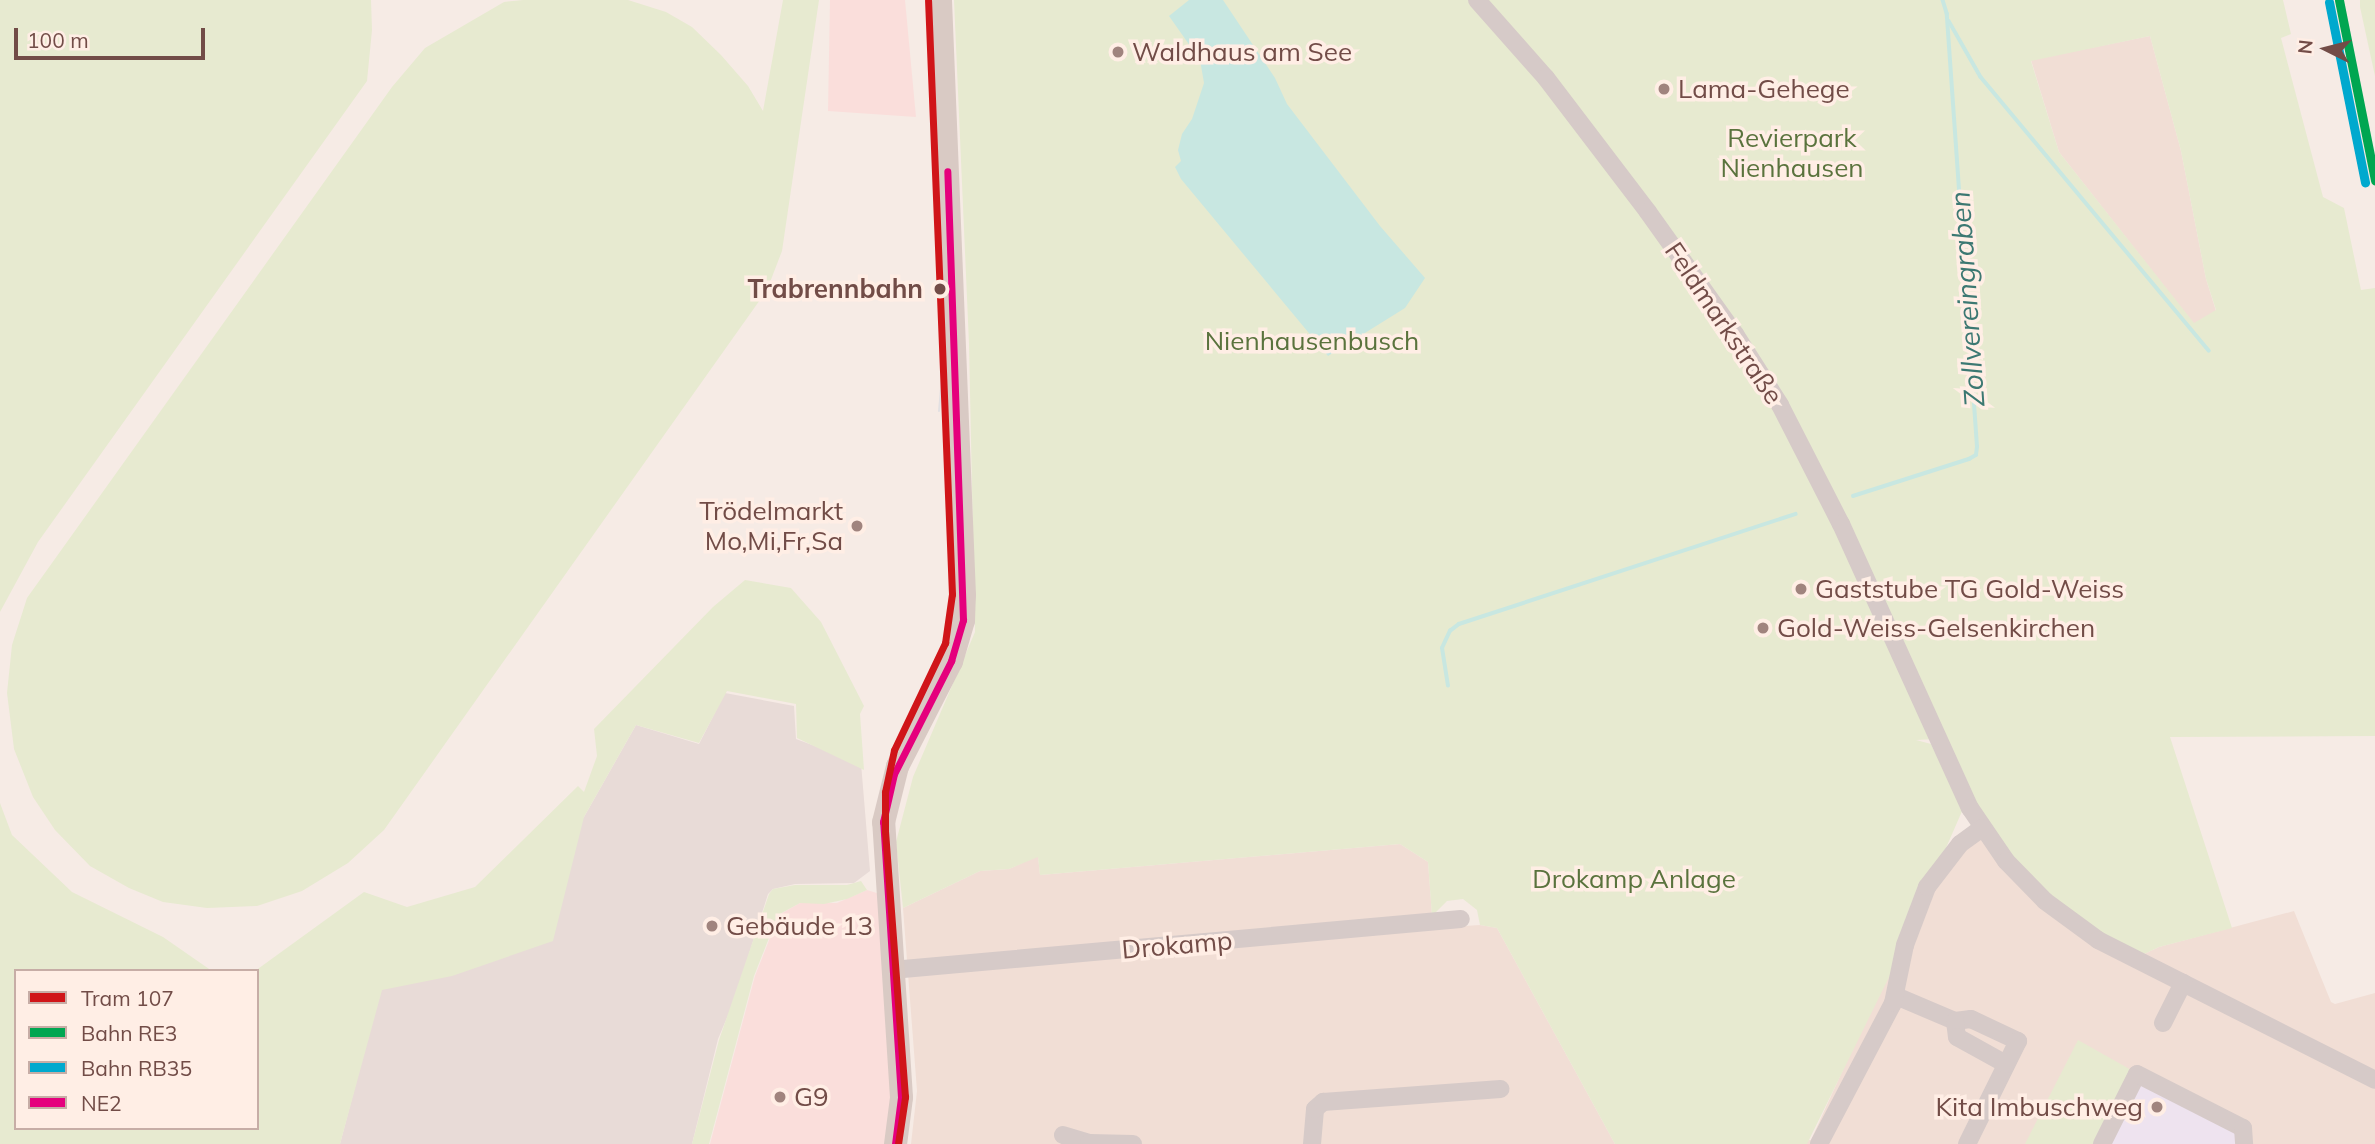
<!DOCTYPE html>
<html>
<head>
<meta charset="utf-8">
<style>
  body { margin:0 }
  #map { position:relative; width:2375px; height:1144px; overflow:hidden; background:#f6ebe5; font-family:Mulish,sans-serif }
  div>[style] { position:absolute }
  .residential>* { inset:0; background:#f1ded5 }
  .commercial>* { inset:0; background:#fadedb }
  .industrial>* { inset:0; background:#e8dbd7 }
  .education>* { inset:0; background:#eee3ef }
  .green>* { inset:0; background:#e7ead0 }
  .water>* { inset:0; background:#c8e7e1 }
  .stream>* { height:3.5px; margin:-1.75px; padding:0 1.75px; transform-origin:1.75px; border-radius:1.75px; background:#c8e7e1 }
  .minor>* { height:18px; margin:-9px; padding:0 9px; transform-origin:9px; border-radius:9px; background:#d6cac8 }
  .major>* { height:23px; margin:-11.5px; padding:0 11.5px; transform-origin:11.5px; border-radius:11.5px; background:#d9cac4 }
  .tram>* { height:2px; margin:-1px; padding:0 1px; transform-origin:1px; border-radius:1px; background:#e2e0e2 }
  .bus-1>* { height:7px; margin:-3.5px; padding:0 3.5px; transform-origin:3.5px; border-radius:3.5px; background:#e5007d }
  .rail-1>* { height:9px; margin:-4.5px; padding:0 4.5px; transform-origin:4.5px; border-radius:4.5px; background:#00a651 }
  .rail-2>* { height:9px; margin:-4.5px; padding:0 4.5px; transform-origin:4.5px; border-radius:4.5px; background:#00a9ce }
  .tram-1>* { height:7px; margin:-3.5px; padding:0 3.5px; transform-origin:3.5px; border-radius:3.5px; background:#d01519 }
  .dots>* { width:19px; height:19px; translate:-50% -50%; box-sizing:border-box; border:4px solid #ffeee5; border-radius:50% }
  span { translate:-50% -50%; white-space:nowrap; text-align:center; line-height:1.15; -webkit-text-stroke:7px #ffeee5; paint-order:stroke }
  .poi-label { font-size:26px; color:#724c47 }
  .left { translate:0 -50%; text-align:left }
  .right { translate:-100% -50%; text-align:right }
  .park-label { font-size:26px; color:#5a733d }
  .stop-label { font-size:26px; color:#724c47; font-weight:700 }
  .street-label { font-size:26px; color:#724c47 }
  .water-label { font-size:28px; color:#3c7872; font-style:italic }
  .legend { position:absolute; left:14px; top:969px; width:245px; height:161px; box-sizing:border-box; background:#ffeee5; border:2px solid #c7ada6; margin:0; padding:9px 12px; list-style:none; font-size:21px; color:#724c47 }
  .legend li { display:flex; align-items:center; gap:14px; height:35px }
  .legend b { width:35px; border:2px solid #c7ada6 }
  .north { position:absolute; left:2291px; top:14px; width:70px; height:70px; -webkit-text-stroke:5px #ffeee5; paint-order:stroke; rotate:276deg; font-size:19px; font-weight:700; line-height:28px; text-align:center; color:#724c47 }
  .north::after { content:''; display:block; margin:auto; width:24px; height:32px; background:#724c47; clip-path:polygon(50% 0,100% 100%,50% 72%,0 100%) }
  .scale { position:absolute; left:14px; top:28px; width:191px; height:32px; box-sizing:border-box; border:4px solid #724c47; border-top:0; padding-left:9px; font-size:21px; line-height:24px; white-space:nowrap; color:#724c47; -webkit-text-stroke:5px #ffeee5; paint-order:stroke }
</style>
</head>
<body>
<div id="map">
  <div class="residential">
    <div style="clip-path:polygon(2150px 36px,2181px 151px,2206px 279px,2216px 311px,2194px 324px,2059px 152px,2031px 60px)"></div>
    <div style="clip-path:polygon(1980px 832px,2142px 955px,2159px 947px,2294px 911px,2331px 1002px,2335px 1004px,2375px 993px,2375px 1144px,1766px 1144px,1811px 1140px,1934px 870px)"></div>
    <div style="clip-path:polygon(1400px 844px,1428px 862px,1433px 928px,1480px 925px,1497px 928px,1615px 1144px,911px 1144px,917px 1091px,903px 908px,980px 871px,1009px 869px,1038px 856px,1040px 875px)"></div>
  </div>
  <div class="commercial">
    <div style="clip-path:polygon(830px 0,905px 0,916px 117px,828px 111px)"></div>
    <div style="clip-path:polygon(867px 890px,883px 895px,895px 1084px,890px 1144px,710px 1144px,755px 976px,779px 915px,800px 903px,837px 903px)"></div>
  </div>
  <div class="industrial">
    <div style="clip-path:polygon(725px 693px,794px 706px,796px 739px,861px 763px,870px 871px,854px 883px,795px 884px,773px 889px,768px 894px,734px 1001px,718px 1039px,692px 1144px,340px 1144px,381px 987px,584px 817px,636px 725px,699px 744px)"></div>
  </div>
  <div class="education">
    <div style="clip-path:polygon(2138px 1080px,2239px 1134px,2239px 1144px,2109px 1144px)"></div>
  </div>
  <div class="green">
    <div style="clip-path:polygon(0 0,371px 0,372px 30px,367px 81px,38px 542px,0 612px)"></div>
    <div style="clip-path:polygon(523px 0,628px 0,666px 12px,692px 27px,721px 55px,748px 86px,763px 111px,783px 0,819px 0,782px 251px,767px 290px,384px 830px,348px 863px,302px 891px,257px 906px,207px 908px,163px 902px,129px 888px,90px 866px,55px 830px,33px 797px,14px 749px,7px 693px,12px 645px,27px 598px,392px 87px,425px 48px,504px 2px)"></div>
    <div style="clip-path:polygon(954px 0,1472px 0,1545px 78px,1779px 406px,1936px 739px,1916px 740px,1931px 744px,1963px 809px,1893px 969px,1807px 1144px,1615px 1144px,1497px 928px,1480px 925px,1477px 910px,1463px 899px,1447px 901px,1432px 916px,1428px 862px,1400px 844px,1040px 875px,1038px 857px,1009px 869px,980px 871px,903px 908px,896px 842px,913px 777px,975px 632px,969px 344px)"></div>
    <div style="clip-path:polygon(evenodd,1484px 0,2283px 0,2291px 34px,2281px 38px,2323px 197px,2344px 208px,2361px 290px,2375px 288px,2375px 736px,2170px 737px,2232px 928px,2159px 947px,2142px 955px,2048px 902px,1986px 822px,1781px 405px,1484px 0,2150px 36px,2181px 151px,2206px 279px,2216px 310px,2194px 323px,2059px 152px,2031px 61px,2150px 36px)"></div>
    <div style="clip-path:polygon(2360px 0,2375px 0,2375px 76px,2360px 7px)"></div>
    <div style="clip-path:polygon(745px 580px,791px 588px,821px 622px,864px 706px,860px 714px,864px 770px,797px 738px,796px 704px,727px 691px,699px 743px,636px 725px,584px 817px,553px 941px,452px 976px,382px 990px,340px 1144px,0 1144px,0 803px,12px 835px,72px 892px,163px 937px,212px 971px,16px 971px,16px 1128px,257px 1128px,255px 971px,364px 892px,407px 907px,475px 887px,578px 786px,584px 792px,597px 756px,594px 729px,713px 607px)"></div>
    <div style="clip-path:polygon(861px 881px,867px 890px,847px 899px,824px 904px,800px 903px,778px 915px,754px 976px,709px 1144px,692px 1144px,719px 1040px,769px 894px,773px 889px,795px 885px,847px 885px)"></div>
    <div style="clip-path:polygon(2078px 1040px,2133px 1071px,2098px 1144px,2025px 1144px)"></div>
  </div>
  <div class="water">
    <div style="clip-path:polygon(1189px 0,1223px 0,1275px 78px,1287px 104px,1380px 226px,1425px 278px,1405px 308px,1328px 356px,1181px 179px,1175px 167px,1181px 161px,1178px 150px,1182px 134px,1192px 119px,1204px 83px,1200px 60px,1169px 16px)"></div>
  </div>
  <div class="stream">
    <div style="left:1943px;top:0;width:14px;rotate:73deg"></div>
    <div style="left:1949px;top:21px;width:64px;rotate:60.3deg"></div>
    <div style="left:1981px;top:77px;width:356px;rotate:50.2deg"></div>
    <div style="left:1853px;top:496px;width:122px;rotate:-17.7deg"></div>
    <div style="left:1969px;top:459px;width:8px;rotate:-30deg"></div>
    <div style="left:1976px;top:455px;width:8px;rotate:-83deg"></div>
    <div style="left:1977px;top:447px;width:434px;rotate:-94deg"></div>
    <div style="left:1448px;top:686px;width:38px;rotate:-99deg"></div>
    <div style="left:1442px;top:648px;width:19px;rotate:-65deg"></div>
    <div style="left:1450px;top:631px;width:11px;rotate:-38deg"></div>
    <div style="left:1459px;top:624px;width:354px;rotate:-18.1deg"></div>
  </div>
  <div class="minor">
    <div style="left:1477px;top:0;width:104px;rotate:48.5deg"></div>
    <div style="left:1546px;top:78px;width:168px;rotate:52.7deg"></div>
    <div style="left:1648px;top:212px;width:150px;rotate:54.5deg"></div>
    <div style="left:1735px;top:334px;width:84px;rotate:57.6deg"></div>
    <div style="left:1780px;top:405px;width:134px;rotate:62.9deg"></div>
    <div style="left:1841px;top:524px;width:312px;rotate:65.6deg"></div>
    <div style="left:1970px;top:808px;width:64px;rotate:55.8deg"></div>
    <div style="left:2006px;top:861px;width:56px;rotate:45.7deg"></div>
    <div style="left:2045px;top:901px;width:66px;rotate:36.3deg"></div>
    <div style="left:2098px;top:940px;width:310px;rotate:26.8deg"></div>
    <div style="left:892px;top:970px;width:571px;rotate:-5.12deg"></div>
    <div style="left:1896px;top:996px;width:64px;rotate:23deg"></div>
    <div style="left:1955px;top:1021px;width:16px;rotate:-7deg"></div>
    <div style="left:1971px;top:1019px;width:52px;rotate:25.1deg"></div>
    <div style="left:2018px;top:1041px;width:115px;rotate:116.3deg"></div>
    <div style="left:1955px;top:1021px;width:16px;rotate:83deg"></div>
    <div style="left:1957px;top:1037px;width:56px;rotate:28.9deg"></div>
    <div style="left:2163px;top:1023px;width:45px;rotate:-63.4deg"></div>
    <div style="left:1063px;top:1135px;width:27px;rotate:17deg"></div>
    <div style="left:1089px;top:1143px;width:44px;rotate:1.3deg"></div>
    <div style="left:1312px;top:1144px;width:35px;rotate:-85deg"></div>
    <div style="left:1315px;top:1109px;width:11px;rotate:-41deg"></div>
    <div style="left:1323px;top:1102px;width:178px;rotate:-4.2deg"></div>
    <div style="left:1819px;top:1144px;width:159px;rotate:-62.3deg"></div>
    <div style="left:1893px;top:1003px;width:59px;rotate:-78.3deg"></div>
    <div style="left:1905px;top:945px;width:62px;rotate:-69.2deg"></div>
    <div style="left:1927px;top:887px;width:54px;rotate:-52.5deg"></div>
    <div style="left:1960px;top:844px;width:27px;rotate:-36deg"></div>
    <div style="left:2102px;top:1144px;width:78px;rotate:-63.4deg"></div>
    <div style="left:2137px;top:1074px;width:119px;rotate:27deg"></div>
    <div style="left:2243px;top:1128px;width:16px;rotate:86deg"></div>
  </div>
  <div class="major">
    <div style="left:895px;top:1144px;width:47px;rotate:-82.7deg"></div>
    <div style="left:901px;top:1097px;width:276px;rotate:-93.7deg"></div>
    <div style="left:883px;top:822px;width:58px;rotate:-76deg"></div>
    <div style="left:897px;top:766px;width:118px;rotate:-62.8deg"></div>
    <div style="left:951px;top:661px;width:43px;rotate:-73.7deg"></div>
    <div style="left:963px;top:620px;width:25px;rotate:-88deg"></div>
    <div style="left:964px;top:595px;width:595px;rotate:-92.31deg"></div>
  </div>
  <div class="tram">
    <div style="left:939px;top:411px;width:45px;rotate:-84.9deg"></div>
  </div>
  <div class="bus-1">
    <div style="left:895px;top:1144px;width:47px;rotate:-82.7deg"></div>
    <div style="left:901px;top:1097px;width:276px;rotate:-93.7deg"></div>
    <div style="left:883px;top:822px;width:49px;rotate:-77.1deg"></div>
    <div style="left:894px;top:774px;width:127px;rotate:-63.2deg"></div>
    <div style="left:951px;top:661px;width:43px;rotate:-73.7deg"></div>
    <div style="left:963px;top:620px;width:449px;rotate:-92deg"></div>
  </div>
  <div class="rail-1">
    <div style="left:2339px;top:0;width:184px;rotate:78.7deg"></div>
  </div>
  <div class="rail-2">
    <div style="left:2329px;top:2px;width:184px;rotate:78.7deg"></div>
  </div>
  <div class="tram-1">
    <div style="left:898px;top:1144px;width:48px;rotate:-81.5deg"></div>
    <div style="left:905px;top:1097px;width:267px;rotate:-94.3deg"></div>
    <div style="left:885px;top:831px;width:39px;rotate:-90deg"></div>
    <div style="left:885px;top:792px;width:43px;rotate:-77.9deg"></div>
    <div style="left:894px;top:750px;width:119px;rotate:-64.5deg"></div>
    <div style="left:945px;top:643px;width:49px;rotate:-81.9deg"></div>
    <div style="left:952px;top:594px;width:594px;rotate:-92.31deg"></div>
  </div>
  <div class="dots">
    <div style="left:1118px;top:52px;background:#a0847e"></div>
    <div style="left:1664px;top:89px;background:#a0847e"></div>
    <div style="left:940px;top:289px;background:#724c47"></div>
    <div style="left:857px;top:526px;background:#a0847e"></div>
    <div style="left:1801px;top:589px;background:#a0847e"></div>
    <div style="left:1763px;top:628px;background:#a0847e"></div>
    <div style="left:712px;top:926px;background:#a0847e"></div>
    <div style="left:780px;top:1097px;background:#a0847e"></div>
    <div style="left:2157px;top:1107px;background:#a0847e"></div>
  </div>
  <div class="poi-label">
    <span class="left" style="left:1132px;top:52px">Waldhaus am See</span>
    <span class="left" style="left:1678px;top:89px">Lama-Gehege</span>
    <span class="right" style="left:843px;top:526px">Trödelmarkt<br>Mo,Mi,Fr,Sa</span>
    <span class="left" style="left:1815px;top:589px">Gaststube TG Gold-Weiss</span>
    <span class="left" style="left:1777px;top:628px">Gold-Weiss-Gelsenkirchen</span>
    <span class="left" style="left:726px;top:926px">Gebäude 13</span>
    <span class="left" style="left:794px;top:1097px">G9</span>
    <span class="right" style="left:2143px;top:1107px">Kita Imbuschweg</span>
  </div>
  <div class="park-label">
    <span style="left:1792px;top:153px">Revierpark<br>Nienhausen</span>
    <span style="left:1312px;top:341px">Nienhausenbusch</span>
    <span style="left:1634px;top:879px">Drokamp Anlage</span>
  </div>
  <div class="stop-label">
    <span class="right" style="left:923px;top:289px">Trabrennbahn</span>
  </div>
  <div class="street-label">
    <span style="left:1724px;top:323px;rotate:56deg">Feldmarkstraße</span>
    <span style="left:1177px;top:945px;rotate:-5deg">Drokamp</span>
  </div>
  <div class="water-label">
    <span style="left:1967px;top:299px;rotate:-94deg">Zollvereingraben</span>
  </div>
  <ul class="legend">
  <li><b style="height:9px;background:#d01519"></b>Tram 107</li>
  <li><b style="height:9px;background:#00a651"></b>Bahn RE3</li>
  <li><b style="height:9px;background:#00a9ce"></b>Bahn RB35</li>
  <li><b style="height:9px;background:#e5007d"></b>NE2</li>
  </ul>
  <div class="north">N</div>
  <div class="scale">100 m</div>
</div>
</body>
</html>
